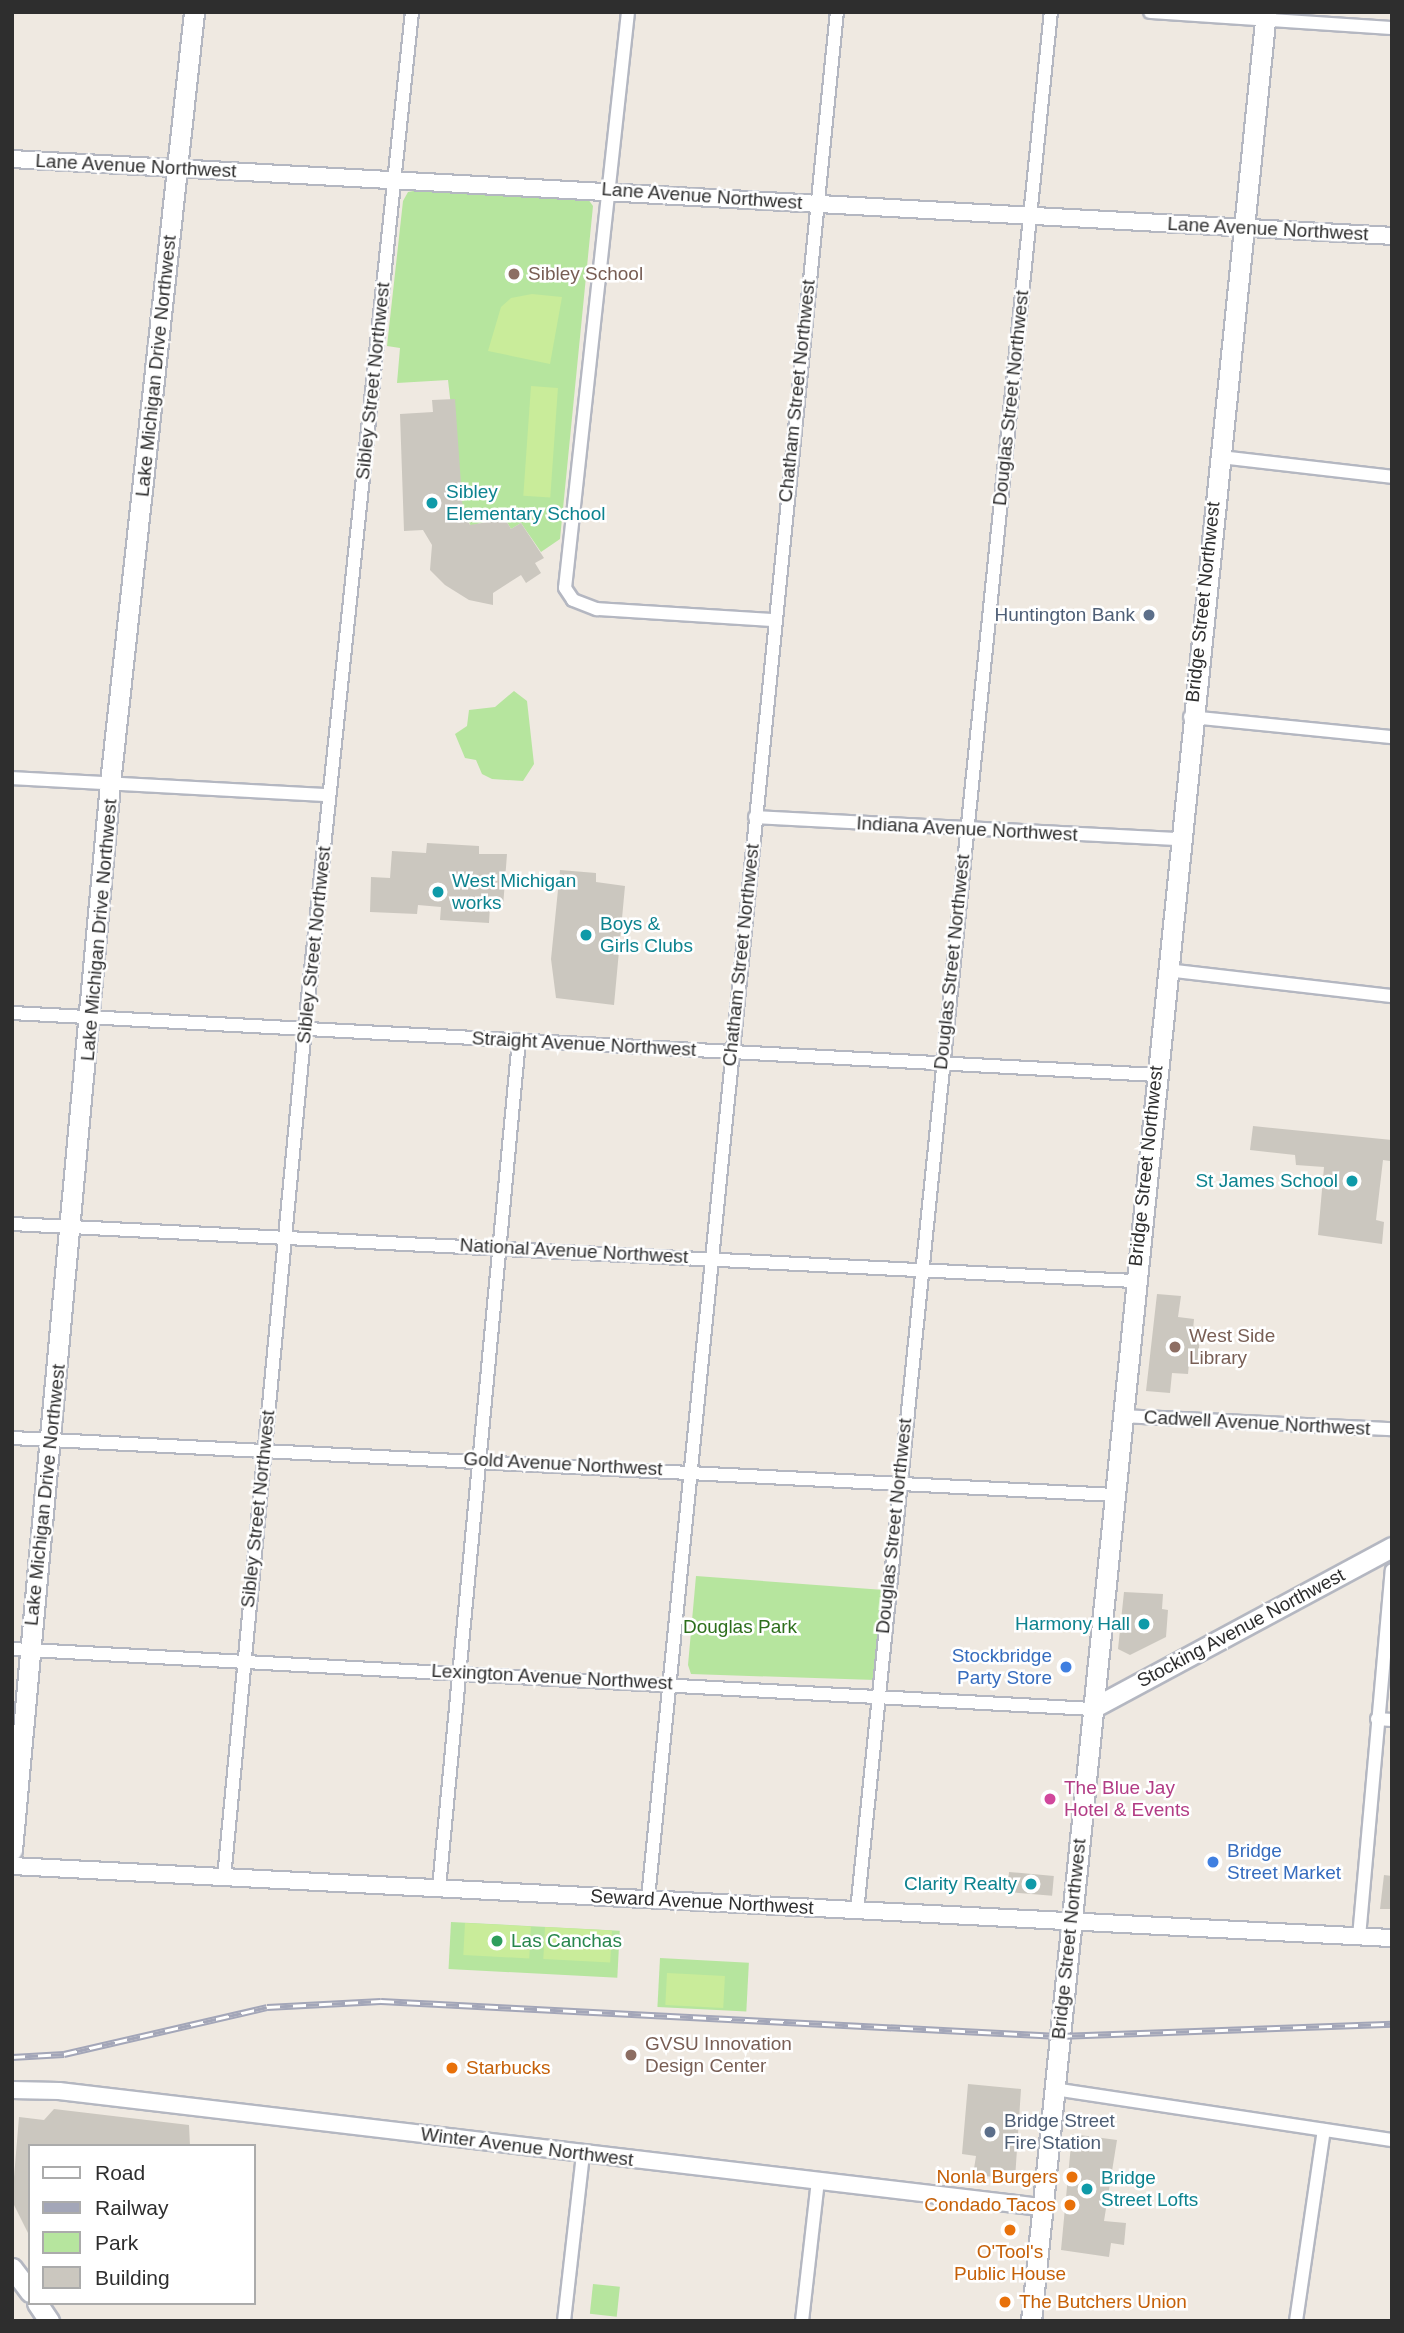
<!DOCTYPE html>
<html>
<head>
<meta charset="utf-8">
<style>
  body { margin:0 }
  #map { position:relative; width:1404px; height:2333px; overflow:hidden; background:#efe9e1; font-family:Helvetica,sans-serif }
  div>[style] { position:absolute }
  .green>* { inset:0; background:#b6e59e; transform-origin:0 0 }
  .pitch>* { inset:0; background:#c9ec9a; transform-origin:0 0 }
  .building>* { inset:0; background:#cbc7bf; transform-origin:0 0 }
  .roads { filter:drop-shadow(2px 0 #b4b7c1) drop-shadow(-2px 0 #b4b7c1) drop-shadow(0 2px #b4b7c1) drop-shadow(0 -2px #b4b7c1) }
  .minor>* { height:12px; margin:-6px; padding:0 6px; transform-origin:6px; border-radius:6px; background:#fff }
  .tertiary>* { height:16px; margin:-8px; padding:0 8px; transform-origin:8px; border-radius:8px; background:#fff }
  .secondary>* { height:19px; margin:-9.5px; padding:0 9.5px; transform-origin:9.5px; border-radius:9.5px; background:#fff }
  .rail>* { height:7px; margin-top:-3.5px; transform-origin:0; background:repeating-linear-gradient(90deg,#fff 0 13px,#a3a6b8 0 26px); box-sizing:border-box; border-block:2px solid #a3a6b8 }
  .dots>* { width:19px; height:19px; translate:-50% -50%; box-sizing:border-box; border:4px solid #fff; border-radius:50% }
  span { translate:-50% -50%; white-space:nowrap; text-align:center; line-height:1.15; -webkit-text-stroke:5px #fff; paint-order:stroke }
  .street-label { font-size:19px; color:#2e2e2e }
  .education-label { font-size:19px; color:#785e54 }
  .left { translate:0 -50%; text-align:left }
  .culture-label { font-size:19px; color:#0d838f }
  .right { translate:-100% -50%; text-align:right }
  .service-label { font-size:19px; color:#4e5e75 }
  .park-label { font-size:19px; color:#2c6e1b }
  .shop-label { font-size:19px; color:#366cbe }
  .hotel-label { font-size:19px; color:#b23c85 }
  .leisure-label { font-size:19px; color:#27864d }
  .food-label { font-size:19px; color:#c56008 }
  .frame { position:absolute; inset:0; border:14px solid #2e2e2e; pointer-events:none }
  .legend { position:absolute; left:28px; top:2144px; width:228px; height:161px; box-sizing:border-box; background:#fff; border:2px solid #ababab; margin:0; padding:9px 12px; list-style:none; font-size:21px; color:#2e2e2e }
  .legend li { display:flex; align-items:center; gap:14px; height:35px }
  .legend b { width:35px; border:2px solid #ababab }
</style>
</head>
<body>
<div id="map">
  <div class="green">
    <div style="clip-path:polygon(424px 189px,588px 199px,593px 206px,560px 539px,541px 552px,521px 523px,511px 529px,505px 519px,496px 518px,471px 526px,463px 512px,448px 380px,397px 383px,400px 348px,387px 346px,403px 201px,408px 192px)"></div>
    <div style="clip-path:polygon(514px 691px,527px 701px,534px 764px,523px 781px,492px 779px,482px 774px,476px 760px,465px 758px,455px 734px,467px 726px,469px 710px,495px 707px)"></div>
    <div style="clip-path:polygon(696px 1576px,884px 1590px,875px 1680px,691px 1674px,688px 1665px)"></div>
    <div style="left:451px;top:1922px;width:169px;height:47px;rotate:3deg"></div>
    <div style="left:660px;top:1958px;width:89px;height:49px;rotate:3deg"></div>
    <div style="left:593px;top:2284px;width:27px;height:30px;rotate:6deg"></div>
  </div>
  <div class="pitch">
    <div style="clip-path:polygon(532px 294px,562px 297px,550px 364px,488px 351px,501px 307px,511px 298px)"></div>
    <div style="left:531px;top:386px;width:27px;height:110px;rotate:4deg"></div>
    <div style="left:465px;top:1923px;width:66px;height:32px;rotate:3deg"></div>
    <div style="left:545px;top:1927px;width:67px;height:32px;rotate:3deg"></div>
    <div style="left:667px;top:1973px;width:58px;height:32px;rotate:3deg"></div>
  </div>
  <div class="building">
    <div style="clip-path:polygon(455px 399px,463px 512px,470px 525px,505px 519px,511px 529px,521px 523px,544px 558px,535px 563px,541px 573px,526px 583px,521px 575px,493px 593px,493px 605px,469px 600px,445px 585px,430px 570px,432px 545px,423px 530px,404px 531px,400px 414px,433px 412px,432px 400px)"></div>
    <div style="clip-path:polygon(427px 843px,479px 846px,479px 854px,507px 854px,503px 907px,490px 906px,489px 923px,440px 920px,441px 907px,418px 905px,417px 914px,370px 912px,371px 877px,390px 878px,392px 851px,426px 853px)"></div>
    <div style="clip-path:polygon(560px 870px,596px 873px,596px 882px,625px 886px,614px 1005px,556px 998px,551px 959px)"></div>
    <div style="clip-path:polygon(1253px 1126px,1392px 1140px,1390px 1161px,1383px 1160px,1376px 1220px,1384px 1222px,1382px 1244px,1318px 1235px,1324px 1167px,1296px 1165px,1295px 1155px,1250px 1150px)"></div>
    <div style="clip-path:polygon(1157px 1294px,1181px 1296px,1178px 1317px,1194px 1319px,1193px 1330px,1201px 1330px,1197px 1364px,1189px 1363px,1188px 1374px,1172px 1373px,1170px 1393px,1146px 1391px)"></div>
    <div style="clip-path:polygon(1124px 1592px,1163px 1594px,1162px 1609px,1168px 1610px,1166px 1637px,1130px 1655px,1118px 1649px)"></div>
    <div style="left:1009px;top:1872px;width:45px;height:20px;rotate:5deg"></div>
    <div style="clip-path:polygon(1384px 1875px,1392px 1876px,1392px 1909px,1380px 1909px)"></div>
    <div style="clip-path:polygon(968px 2084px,1021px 2089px,1015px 2179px,973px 2175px,976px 2156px,962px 2154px)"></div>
    <div style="clip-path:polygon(54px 2109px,189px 2125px,190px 2146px,30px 2146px,30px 2237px,12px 2201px,19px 2117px,44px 2120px)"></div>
    <div style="clip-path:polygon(1072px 2134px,1117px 2140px,1104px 2221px,1126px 2223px,1124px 2245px,1111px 2243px,1109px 2257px,1061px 2250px)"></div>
  </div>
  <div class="roads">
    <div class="minor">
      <div style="left:628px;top:12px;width:579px;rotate:96.24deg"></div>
      <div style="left:565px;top:588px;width:14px;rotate:56deg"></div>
      <div style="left:573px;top:600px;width:26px;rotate:21deg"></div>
      <div style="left:597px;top:609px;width:177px;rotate:3.6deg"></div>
      <div style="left:1150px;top:12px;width:243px;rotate:3.8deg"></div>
      <div style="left:1220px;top:457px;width:173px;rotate:6.6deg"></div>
      <div style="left:1190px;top:717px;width:203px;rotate:5.7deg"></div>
      <div style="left:12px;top:778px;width:316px;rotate:3.1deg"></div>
      <div style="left:755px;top:817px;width:425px;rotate:3deg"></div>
      <div style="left:1166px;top:970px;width:227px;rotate:6.6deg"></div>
      <div style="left:12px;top:1013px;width:1145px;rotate:3.1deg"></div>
      <div style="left:12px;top:1224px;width:1124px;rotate:2.91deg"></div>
      <div style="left:1122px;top:1416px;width:270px;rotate:2.8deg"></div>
      <div style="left:12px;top:1438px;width:1103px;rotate:2.96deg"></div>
      <div style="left:12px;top:1649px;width:1081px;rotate:3.18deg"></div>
      <div style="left:1377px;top:1719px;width:15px;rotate:4deg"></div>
      <div style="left:224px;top:1878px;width:854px;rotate:-84.56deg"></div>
      <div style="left:305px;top:1028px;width:1022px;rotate:-83.99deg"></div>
      <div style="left:439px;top:1888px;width:852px;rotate:-84.61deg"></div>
      <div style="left:648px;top:1898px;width:1895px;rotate:-84.28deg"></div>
      <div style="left:857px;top:1911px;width:1909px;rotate:-84.17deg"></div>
      <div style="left:1359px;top:1937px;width:368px;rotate:-84.9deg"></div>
      <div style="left:1054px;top:2089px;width:342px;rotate:8.6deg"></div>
      <div style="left:564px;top:2321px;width:168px;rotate:-83.5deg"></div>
      <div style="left:802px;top:2321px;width:141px;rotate:-83.5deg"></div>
      <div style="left:1296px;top:2321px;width:193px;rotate:-81.7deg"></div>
    </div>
    <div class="tertiary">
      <div style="left:12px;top:159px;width:1382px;rotate:3.19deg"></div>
      <div style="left:12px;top:1866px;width:1382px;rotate:2.99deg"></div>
      <div style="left:12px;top:2090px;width:47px;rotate:1.2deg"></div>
      <div style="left:59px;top:2091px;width:989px;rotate:6.74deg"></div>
    </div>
    <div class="secondary">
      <div style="left:1091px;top:1709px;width:342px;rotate:-28.3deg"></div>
      <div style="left:12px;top:1850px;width:1071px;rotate:-84.75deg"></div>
      <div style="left:110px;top:783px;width:776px;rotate:-83.78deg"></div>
      <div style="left:12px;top:2268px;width:30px;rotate:53deg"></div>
      <div style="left:37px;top:2303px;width:22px;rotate:56deg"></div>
      <div style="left:1031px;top:2321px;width:2321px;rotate:-84.19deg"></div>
    </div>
  </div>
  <div class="rail">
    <div style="left:12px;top:2057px;width:52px;rotate:-3.3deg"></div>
    <div style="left:64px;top:2054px;width:208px;rotate:-13deg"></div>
    <div style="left:267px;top:2007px;width:114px;rotate:-3deg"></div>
    <div style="left:381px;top:2001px;width:679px;rotate:2.96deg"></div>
    <div style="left:1059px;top:2036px;width:333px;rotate:-2.1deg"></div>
  </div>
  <div class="dots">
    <div style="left:514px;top:274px;background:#8d6e63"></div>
    <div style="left:432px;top:503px;background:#0f9aa8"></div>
    <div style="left:1149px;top:615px;background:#5c6f8a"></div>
    <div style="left:438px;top:892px;background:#0f9aa8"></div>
    <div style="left:586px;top:935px;background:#0f9aa8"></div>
    <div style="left:1352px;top:1181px;background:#0f9aa8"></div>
    <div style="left:1175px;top:1347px;background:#8d6e63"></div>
    <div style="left:1144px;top:1624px;background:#0f9aa8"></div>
    <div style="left:1066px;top:1667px;background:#3f7fe0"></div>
    <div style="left:1050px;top:1799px;background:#d1479c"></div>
    <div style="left:1213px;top:1862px;background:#3f7fe0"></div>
    <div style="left:1031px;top:1884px;background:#0f9aa8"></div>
    <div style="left:497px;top:1941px;background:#2e9e5b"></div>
    <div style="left:631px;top:2055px;background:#8d6e63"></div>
    <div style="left:452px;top:2068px;background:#e8710a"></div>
    <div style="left:990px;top:2132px;background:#5c6f8a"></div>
    <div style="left:1072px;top:2177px;background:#e8710a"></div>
    <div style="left:1087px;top:2189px;background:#0f9aa8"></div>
    <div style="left:1070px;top:2205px;background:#e8710a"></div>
    <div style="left:1010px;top:2230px;background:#e8710a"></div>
    <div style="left:1005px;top:2302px;background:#e8710a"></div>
  </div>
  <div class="street-label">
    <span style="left:136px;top:166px;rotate:3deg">Lane Avenue Northwest</span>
    <span style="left:702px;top:196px;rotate:4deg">Lane Avenue Northwest</span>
    <span style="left:1268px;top:229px;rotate:3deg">Lane Avenue Northwest</span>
    <span style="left:156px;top:366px;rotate:-84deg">Lake Michigan Drive Northwest</span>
    <span style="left:373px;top:381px;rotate:-84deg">Sibley Street Northwest</span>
    <span style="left:797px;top:391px;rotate:-84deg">Chatham Street Northwest</span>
    <span style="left:1011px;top:398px;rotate:-84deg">Douglas Street Northwest</span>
    <span style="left:1203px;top:602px;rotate:-84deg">Bridge Street Northwest</span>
    <span style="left:967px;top:829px;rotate:3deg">Indiana Avenue Northwest</span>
    <span style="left:99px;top:930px;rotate:-85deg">Lake Michigan Drive Northwest</span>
    <span style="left:314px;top:945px;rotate:-84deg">Sibley Street Northwest</span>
    <span style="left:741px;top:955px;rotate:-84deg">Chatham Street Northwest</span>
    <span style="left:952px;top:962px;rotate:-84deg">Douglas Street Northwest</span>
    <span style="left:584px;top:1044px;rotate:3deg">Straight Avenue Northwest</span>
    <span style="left:1146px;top:1166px;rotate:-84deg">Bridge Street Northwest</span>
    <span style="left:574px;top:1251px;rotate:3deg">National Avenue Northwest</span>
    <span style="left:1257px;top:1423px;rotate:3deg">Cadwell Avenue Northwest</span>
    <span style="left:563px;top:1464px;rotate:3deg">Gold Avenue Northwest</span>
    <span style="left:45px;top:1495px;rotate:-84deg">Lake Michigan Drive Northwest</span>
    <span style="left:258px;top:1509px;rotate:-84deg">Sibley Street Northwest</span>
    <span style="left:894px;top:1526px;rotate:-84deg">Douglas Street Northwest</span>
    <span style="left:1241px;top:1628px;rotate:-28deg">Stocking Avenue Northwest</span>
    <span style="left:552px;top:1677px;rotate:3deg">Lexington Avenue Northwest</span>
    <span style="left:702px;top:1902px;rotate:3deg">Seward Avenue Northwest</span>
    <span style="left:1069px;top:1939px;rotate:-84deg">Bridge Street Northwest</span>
    <span style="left:527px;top:2147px;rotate:7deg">Winter Avenue Northwest</span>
  </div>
  <div class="education-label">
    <span class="left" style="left:528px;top:274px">Sibley School</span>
    <span class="left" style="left:1189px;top:1347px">West Side<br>Library</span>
    <span class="left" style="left:645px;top:2055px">GVSU Innovation<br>Design Center</span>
  </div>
  <div class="culture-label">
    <span class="left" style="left:446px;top:503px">Sibley<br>Elementary School</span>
    <span class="left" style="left:452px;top:892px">West Michigan<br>works</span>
    <span class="left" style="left:600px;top:935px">Boys &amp;<br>Girls Clubs</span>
    <span class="right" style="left:1338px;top:1181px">St James School</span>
    <span class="right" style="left:1130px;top:1624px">Harmony Hall</span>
    <span class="right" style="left:1017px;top:1884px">Clarity Realty</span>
    <span class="left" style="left:1101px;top:2189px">Bridge<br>Street Lofts</span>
  </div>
  <div class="service-label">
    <span class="right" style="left:1135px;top:615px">Huntington Bank</span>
    <span class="left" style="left:1004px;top:2132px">Bridge Street<br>Fire Station</span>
  </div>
  <div class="park-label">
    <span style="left:740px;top:1627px">Douglas Park</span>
  </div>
  <div class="shop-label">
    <span class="right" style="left:1052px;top:1667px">Stockbridge<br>Party Store</span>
    <span class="left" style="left:1227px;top:1862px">Bridge<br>Street Market</span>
  </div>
  <div class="hotel-label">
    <span class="left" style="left:1064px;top:1799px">The Blue Jay<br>Hotel &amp; Events</span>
  </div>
  <div class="leisure-label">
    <span class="left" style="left:511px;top:1941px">Las Canchas</span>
  </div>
  <div class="food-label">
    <span class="left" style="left:466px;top:2068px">Starbucks</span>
    <span class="right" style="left:1058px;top:2177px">Nonla Burgers</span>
    <span class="right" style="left:1056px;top:2205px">Condado Tacos</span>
    <span style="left:1010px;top:2263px">O'Tool's<br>Public House</span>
    <span class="left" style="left:1019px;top:2302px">The Butchers Union</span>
  </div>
  <div class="frame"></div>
  <ul class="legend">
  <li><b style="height:9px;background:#fff"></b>Road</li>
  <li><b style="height:9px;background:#a3a6b8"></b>Railway</li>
  <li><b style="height:19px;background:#b6e59e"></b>Park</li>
  <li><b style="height:19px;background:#cbc7bf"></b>Building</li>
  </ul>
</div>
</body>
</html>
